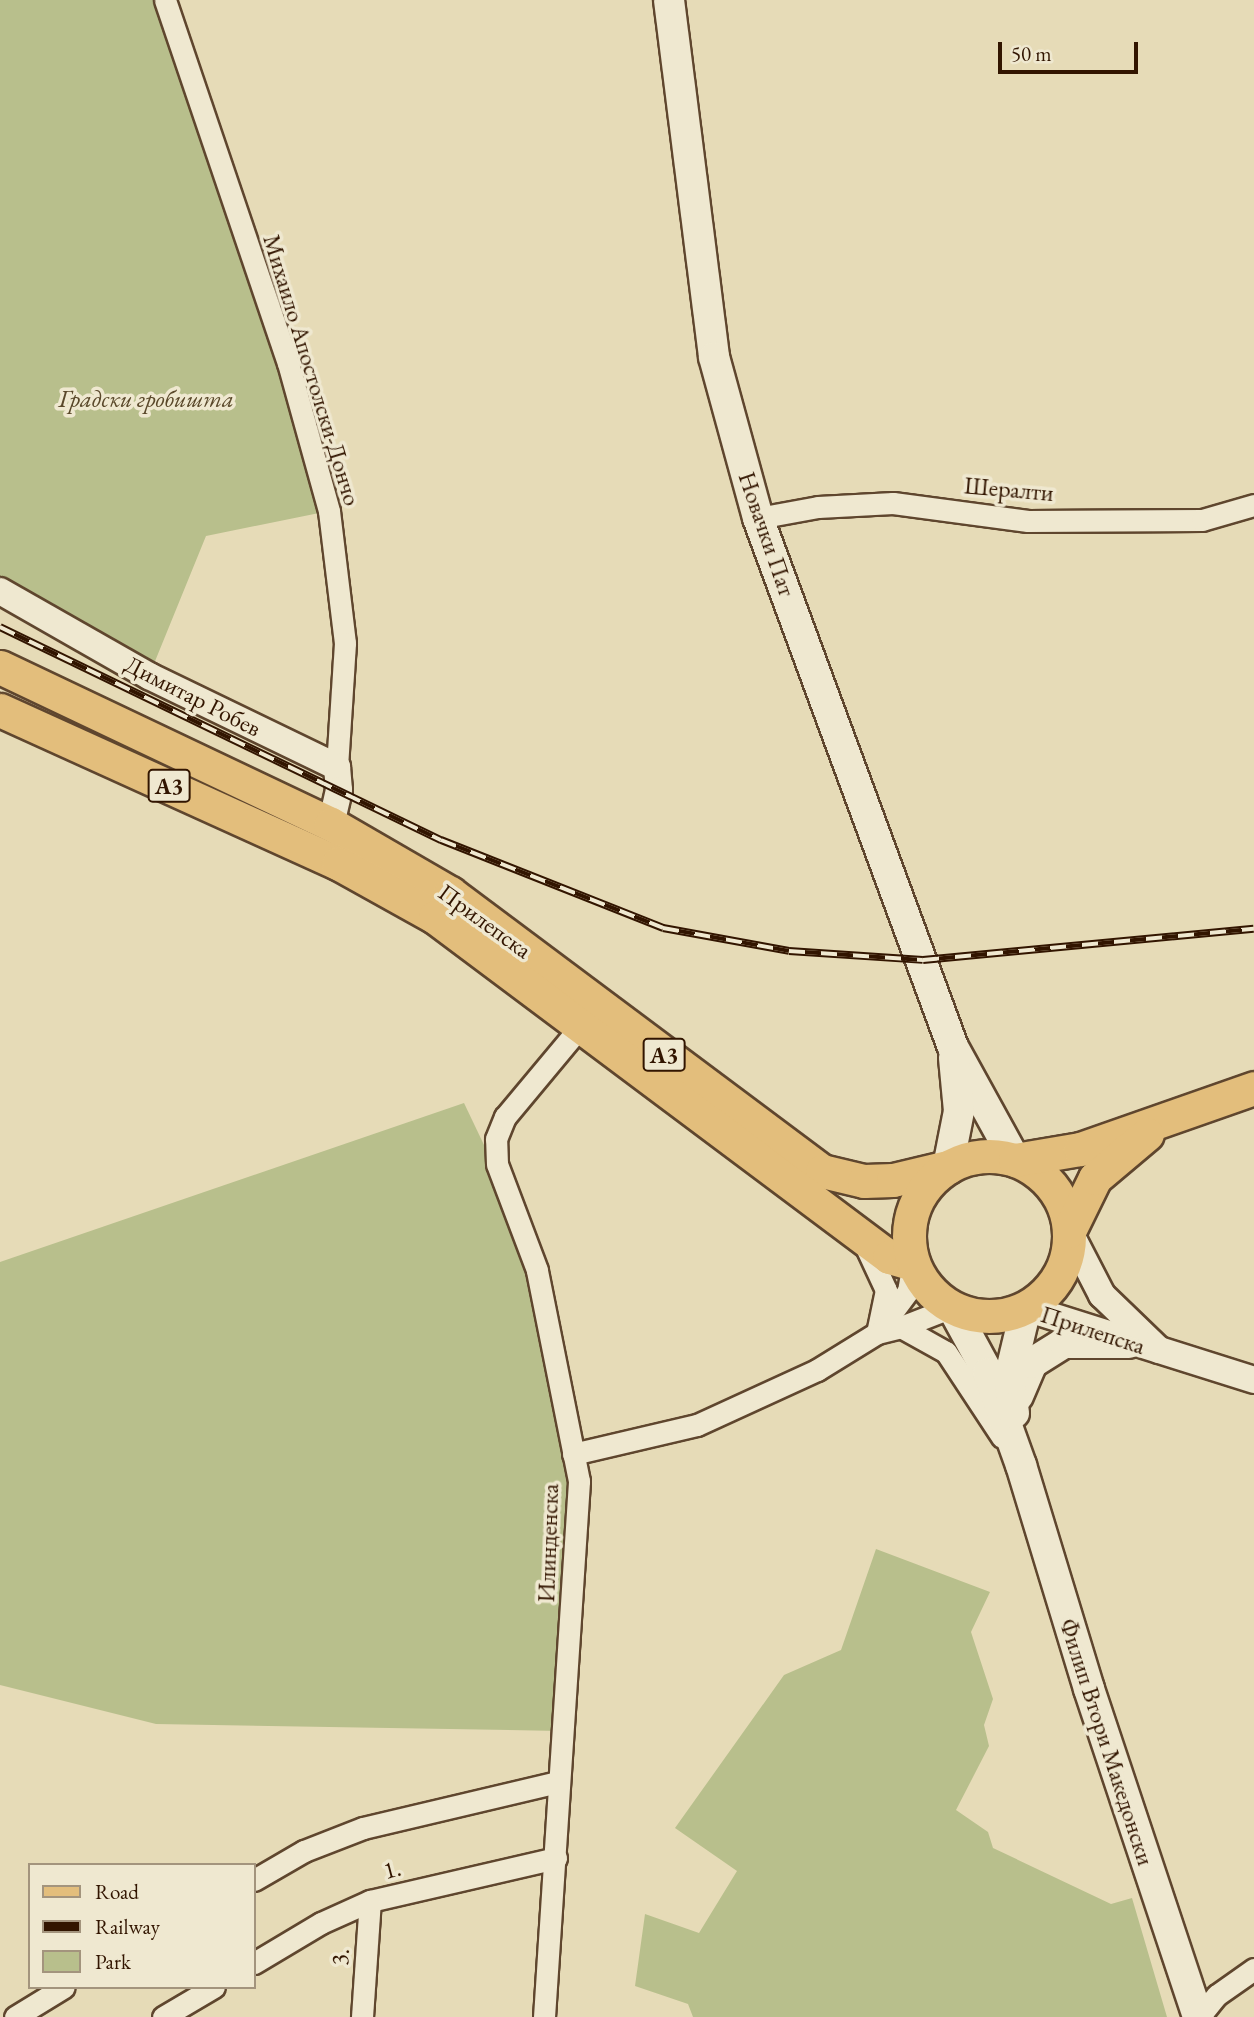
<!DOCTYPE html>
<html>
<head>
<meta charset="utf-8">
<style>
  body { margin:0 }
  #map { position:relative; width:1254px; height:2017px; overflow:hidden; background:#e6dbb7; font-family:"EB Garamond",serif }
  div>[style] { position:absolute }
  .green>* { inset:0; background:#b8bf8c }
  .roads { filter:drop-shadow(2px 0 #5f462e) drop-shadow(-2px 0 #5f462e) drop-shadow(0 2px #5f462e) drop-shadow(0 -2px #5f462e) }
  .minor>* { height:21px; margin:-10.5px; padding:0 10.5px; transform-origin:10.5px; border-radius:10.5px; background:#efe8d0 }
  .tertiary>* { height:26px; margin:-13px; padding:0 13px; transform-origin:13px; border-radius:13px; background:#efe8d0 }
  .secondary>* { height:30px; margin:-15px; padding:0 15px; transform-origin:15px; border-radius:15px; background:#efe8d0 }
  .primary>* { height:33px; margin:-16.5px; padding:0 16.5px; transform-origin:16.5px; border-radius:16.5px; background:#e3be7c }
  .primary>.ring { margin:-16.5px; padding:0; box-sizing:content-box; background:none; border:33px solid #e3be7c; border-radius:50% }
  .rail>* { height:8px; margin-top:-4px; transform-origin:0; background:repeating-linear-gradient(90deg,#efe8d0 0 16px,#321500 0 32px); box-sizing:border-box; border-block:2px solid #321500 }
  span { translate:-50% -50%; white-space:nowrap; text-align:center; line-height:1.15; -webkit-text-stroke:7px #efe8d0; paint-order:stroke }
  .shield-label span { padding:2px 5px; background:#efe8d0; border:2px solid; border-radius:5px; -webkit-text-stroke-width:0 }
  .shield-label { font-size:23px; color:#321500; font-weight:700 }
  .street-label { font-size:24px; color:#321500 }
  .park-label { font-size:24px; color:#5a482a; font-style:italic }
  .legend { position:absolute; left:28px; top:1863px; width:228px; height:126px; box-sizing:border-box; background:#efe8d0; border:2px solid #a3947d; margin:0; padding:9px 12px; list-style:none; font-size:21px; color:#321500 }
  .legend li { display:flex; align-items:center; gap:14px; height:35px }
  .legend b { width:35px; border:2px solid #a3947d }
  .scale { position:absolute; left:998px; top:42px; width:140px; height:32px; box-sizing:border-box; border:4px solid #321500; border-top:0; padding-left:9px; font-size:21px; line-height:24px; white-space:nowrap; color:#321500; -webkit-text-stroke:5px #efe8d0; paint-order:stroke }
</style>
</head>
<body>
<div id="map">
  <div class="green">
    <div style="clip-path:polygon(0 0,165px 0,329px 511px,206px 536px,149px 676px,0 591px)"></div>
    <div style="clip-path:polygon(464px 1103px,527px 1235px,579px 1481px,561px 1731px,156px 1724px,0 1685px,0 1262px)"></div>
    <div style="clip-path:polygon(876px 1549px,990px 1592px,971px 1632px,993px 1699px,984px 1725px,989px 1746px,956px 1810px,988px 1832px,993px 1848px,1111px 1904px,1132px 1898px,1167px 2017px,693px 2017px,688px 2004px,635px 1986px,645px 1914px,699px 1933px,737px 1871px,675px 1828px,784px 1675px,841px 1650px)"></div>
  </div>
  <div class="roads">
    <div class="minor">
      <div style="left:165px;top:0;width:383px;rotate:71.3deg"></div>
      <div style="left:288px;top:363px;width:154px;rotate:74.5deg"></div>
      <div style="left:329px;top:511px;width:133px;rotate:83.1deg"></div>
      <div style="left:345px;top:643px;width:124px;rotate:93.7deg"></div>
      <div style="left:758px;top:518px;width:61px;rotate:-10.4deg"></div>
      <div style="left:818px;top:507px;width:75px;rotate:-3.1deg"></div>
      <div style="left:893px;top:503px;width:136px;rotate:7.6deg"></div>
      <div style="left:1028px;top:521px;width:174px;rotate:-0.3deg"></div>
      <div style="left:1202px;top:520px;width:54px;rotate:-16.1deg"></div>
      <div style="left:866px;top:1247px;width:47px;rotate:65.1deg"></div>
      <div style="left:886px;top:1290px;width:44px;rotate:101.8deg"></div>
      <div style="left:882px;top:1326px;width:44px;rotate:-53.4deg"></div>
      <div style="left:908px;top:1291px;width:27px;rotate:-80deg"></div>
      <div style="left:901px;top:1327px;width:55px;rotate:-21.4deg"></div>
      <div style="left:573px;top:1454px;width:127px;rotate:-13.2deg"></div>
      <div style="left:697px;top:1425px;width:132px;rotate:-24.6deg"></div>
      <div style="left:817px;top:1370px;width:70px;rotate:-31.7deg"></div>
      <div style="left:877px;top:1333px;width:25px;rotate:-14deg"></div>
      <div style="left:901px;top:1327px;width:51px;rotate:29.1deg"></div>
      <div style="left:946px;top:1352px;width:102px;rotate:56.6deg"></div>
      <div style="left:254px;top:1880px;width:58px;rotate:-30.1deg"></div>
      <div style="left:304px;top:1851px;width:63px;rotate:-21.3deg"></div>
      <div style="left:363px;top:1828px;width:200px;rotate:-13.3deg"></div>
      <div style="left:254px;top:1963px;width:78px;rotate:-30.8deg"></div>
      <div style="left:321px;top:1923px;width:54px;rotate:-24.2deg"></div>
      <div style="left:370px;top:1901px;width:191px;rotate:-13deg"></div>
      <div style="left:15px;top:2017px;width:57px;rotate:-31.5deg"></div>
      <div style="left:163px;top:2017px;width:59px;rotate:-30.5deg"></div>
      <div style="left:362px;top:2017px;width:116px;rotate:-86.1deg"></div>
      <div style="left:544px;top:2017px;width:537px;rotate:-86.26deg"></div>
      <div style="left:579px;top:1481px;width:215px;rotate:-101.3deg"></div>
      <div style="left:537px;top:1270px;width:113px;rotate:-110.7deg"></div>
      <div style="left:497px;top:1164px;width:25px;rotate:-92deg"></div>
      <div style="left:496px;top:1139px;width:24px;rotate:-68deg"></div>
      <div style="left:505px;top:1117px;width:117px;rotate:-50.2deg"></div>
      <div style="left:1199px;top:2017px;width:28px;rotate:-51deg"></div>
      <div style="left:1217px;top:1995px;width:45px;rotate:-35.1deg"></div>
    </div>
    <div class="tertiary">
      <div style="left:0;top:591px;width:172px;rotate:29.7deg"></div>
      <div style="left:149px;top:676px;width:209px;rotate:25.8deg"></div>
      <div style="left:337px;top:767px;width:23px;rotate:85deg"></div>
      <div style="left:339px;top:790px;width:35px;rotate:103deg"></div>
      <div style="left:1069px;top:1231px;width:72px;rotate:62.7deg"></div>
      <div style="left:1102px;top:1295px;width:79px;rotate:44deg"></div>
      <div style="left:1026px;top:1308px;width:239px;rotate:17.5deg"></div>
    </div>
    <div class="secondary">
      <div style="left:669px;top:0;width:360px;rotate:82.8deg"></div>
      <div style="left:714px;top:357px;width:167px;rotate:74.7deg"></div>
      <div style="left:758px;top:518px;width:564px;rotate:69.77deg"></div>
      <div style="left:953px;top:1047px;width:129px;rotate:61.2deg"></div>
      <div style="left:948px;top:1167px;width:57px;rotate:-78.9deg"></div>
      <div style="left:959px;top:1111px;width:53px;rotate:-95.4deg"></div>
      <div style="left:952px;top:1307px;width:75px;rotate:61.4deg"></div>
      <div style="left:988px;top:1373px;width:98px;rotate:70.3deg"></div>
      <div style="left:1021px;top:1465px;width:234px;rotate:73.1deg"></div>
      <div style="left:1089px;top:1689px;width:346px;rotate:71.6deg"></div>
      <div style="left:1018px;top:1396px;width:36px;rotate:-67deg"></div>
      <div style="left:1032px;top:1363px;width:38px;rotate:-32deg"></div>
      <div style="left:1064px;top:1343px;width:65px"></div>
      <div style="left:1014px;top:1413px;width:34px;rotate:-98deg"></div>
      <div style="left:1009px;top:1379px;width:73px;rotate:-76.5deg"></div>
    </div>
    <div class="primary">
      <div style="left:0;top:667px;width:366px;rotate:25.4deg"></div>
      <div style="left:331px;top:824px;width:138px;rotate:30.1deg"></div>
      <div style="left:450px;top:893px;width:464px;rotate:36.8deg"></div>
      <div style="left:822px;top:1171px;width:43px;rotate:13.4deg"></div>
      <div style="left:864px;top:1181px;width:29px;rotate:-2deg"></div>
      <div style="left:893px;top:1180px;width:57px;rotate:-13.3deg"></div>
      <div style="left:0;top:710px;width:371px;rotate:24.4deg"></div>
      <div style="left:338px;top:863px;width:111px;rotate:29.1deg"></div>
      <div style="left:435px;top:917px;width:567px;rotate:36.83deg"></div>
      <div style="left:889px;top:1257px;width:25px;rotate:16deg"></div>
      <div class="ring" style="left:909px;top:1156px;width:127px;height:127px"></div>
      <div style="left:1015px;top:1160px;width:66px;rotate:-9.6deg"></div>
      <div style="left:1080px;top:1149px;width:184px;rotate:-19.3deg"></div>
      <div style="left:1069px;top:1231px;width:59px;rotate:-63.9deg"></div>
      <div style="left:1095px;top:1178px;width:68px;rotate:-40.2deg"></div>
    </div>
  </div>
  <div class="rail">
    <div style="left:0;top:627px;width:490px;rotate:25.8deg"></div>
    <div style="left:441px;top:840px;width:239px;rotate:21.6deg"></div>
    <div style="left:663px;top:928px;width:128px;rotate:10.3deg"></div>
    <div style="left:789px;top:951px;width:134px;rotate:3.8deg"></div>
    <div style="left:923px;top:960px;width:332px;rotate:-5.4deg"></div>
  </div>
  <div class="shield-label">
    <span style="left:169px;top:786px">A3</span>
    <span style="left:664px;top:1055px">A3</span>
  </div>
  <div class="street-label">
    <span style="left:312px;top:370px;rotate:73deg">Михаило Апостолски-Дончо</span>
    <span style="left:1009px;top:489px;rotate:5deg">Шералти</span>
    <span style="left:767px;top:534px;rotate:71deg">Новачки Пат</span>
    <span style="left:193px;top:696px;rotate:27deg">Димитар Робев</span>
    <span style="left:485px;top:921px;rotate:36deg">Прилепска</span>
    <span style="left:1093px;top:1330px;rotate:18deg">Прилепска</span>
    <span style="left:548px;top:1543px;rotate:-88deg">Илинденска</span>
    <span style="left:1107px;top:1742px;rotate:72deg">Филип Втори Македонски</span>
    <span style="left:392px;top:1869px;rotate:-15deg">1.</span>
    <span style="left:340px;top:1957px;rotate:-86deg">3.</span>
  </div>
  <div class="park-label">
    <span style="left:146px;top:399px">Градски гробишта</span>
  </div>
  <ul class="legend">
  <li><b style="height:9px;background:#e3be7c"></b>Road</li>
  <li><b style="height:9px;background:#321500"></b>Railway</li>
  <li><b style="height:19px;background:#b8bf8c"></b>Park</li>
  </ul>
  <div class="scale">50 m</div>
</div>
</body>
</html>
